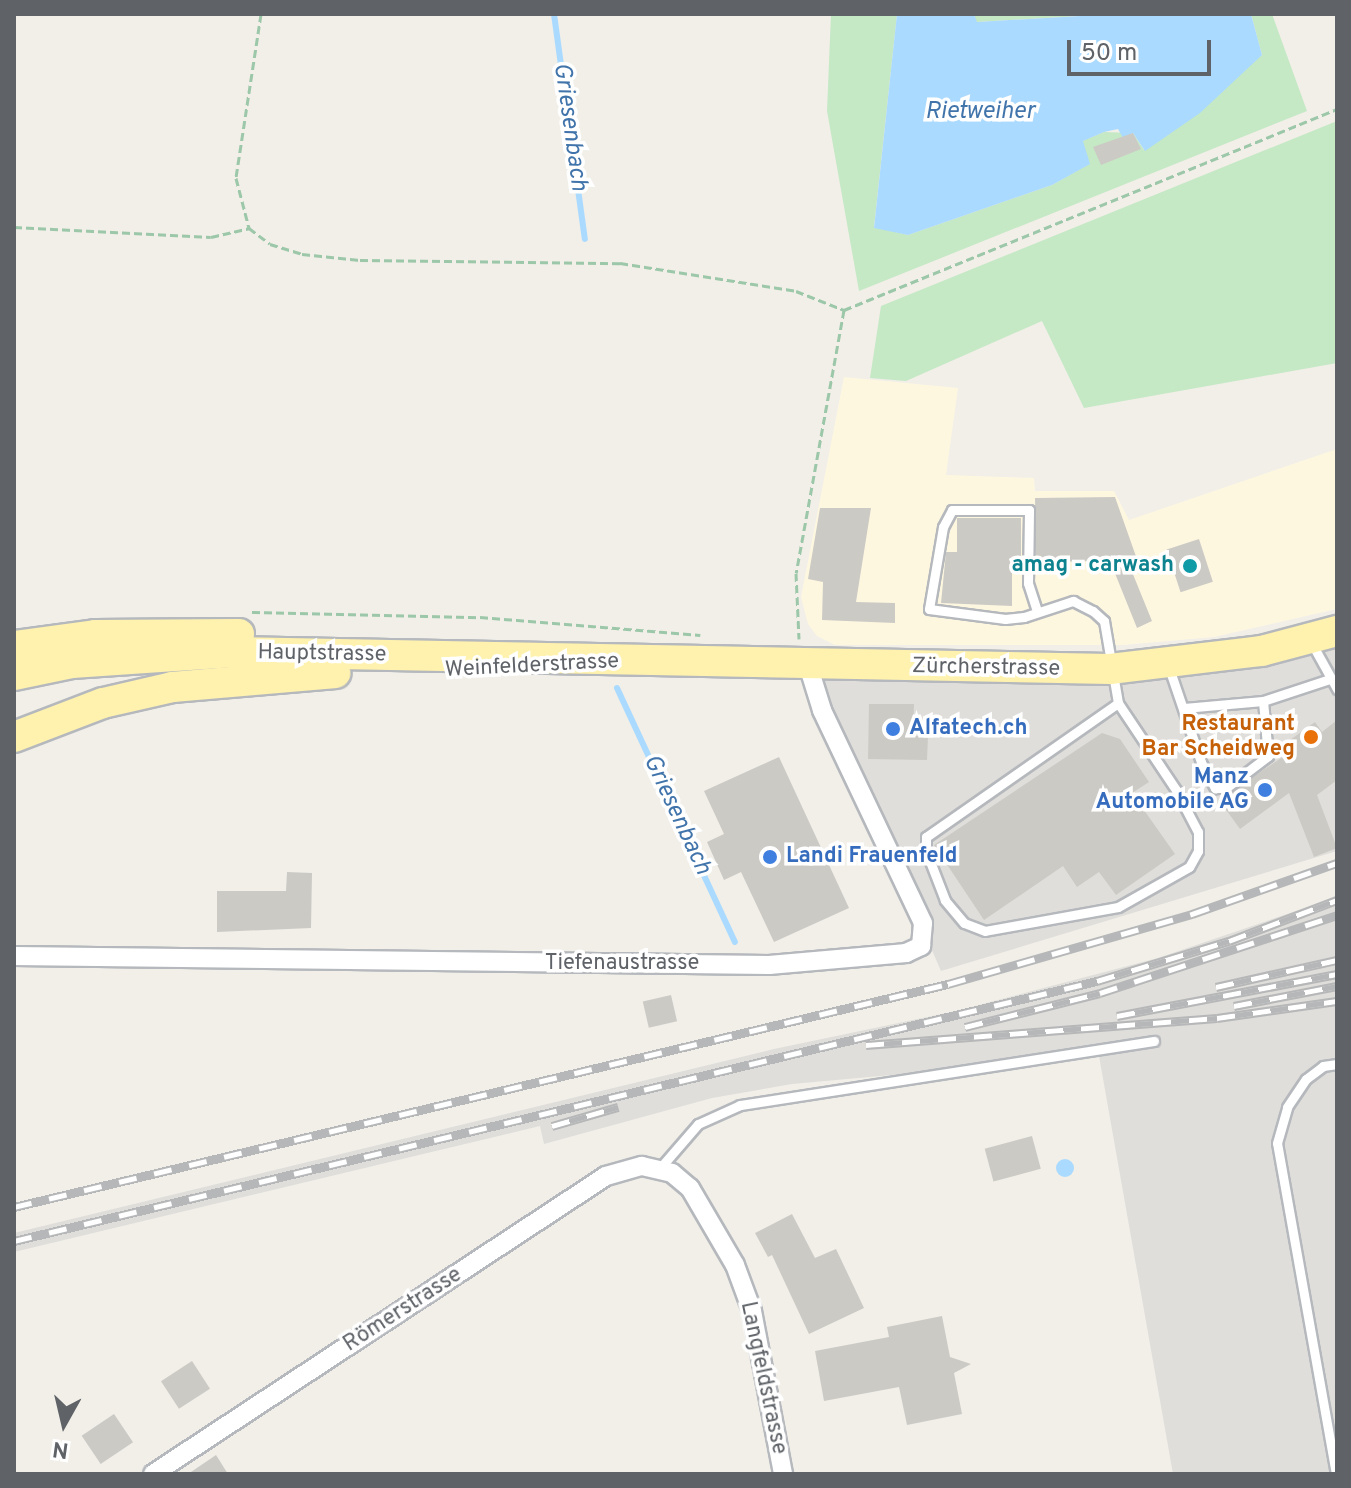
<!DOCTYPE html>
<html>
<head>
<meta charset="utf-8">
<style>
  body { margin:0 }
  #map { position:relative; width:1351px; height:1488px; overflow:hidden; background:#f1efe8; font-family:Overpass,sans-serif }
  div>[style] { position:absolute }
  .commercial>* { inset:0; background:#fef7e0 }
  .industrial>* { inset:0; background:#e0deda }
  .green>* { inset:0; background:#c5e8c5 }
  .water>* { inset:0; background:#aadaff }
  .round { border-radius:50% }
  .stream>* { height:6px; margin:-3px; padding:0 3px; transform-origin:3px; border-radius:3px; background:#aadaff }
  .building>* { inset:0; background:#cccac5; transform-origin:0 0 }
  .path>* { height:3px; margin-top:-1.5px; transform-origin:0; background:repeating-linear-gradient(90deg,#9cc7a9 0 8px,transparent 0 12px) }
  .roads { filter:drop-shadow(2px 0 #b5b8bc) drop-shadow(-2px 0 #b5b8bc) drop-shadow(0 2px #b5b8bc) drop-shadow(0 -2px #b5b8bc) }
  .service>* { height:9px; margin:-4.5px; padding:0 4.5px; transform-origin:4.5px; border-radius:4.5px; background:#fff }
  .minor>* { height:18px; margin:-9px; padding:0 9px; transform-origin:9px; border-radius:9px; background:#fff }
  .primary>* { height:30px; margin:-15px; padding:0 15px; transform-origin:15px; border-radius:15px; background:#fff2af }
  .rail>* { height:9px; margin-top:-4.5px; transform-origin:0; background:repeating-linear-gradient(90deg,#fff 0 18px,#b6b7b8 0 36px); box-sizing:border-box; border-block:2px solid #b6b7b8 }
  .dots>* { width:22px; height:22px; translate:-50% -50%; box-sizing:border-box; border:4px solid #fff; border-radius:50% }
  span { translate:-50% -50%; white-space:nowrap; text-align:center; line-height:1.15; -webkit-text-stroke:7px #fff; paint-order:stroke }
  .culture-label { font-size:22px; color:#0d838f; font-weight:700 }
  .right { translate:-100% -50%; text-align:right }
  .street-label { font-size:22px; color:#5f6368 }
  .food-label { font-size:22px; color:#c56008; font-weight:700 }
  .shop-label { font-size:22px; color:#366cbe; font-weight:700 }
  .left { translate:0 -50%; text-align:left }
  .water-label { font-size:24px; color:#4174aa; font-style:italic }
  .frame { position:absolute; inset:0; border:16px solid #5f6368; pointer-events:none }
  .north { position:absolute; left:24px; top:1384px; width:80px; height:80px; -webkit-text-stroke:6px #fff; paint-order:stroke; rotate:188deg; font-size:22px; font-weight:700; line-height:32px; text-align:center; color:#5f6368 }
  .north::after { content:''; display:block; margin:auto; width:28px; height:36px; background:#5f6368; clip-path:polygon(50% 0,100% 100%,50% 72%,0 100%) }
  .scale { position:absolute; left:1067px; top:40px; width:144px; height:36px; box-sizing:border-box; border:4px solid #5f6368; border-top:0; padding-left:10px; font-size:24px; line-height:28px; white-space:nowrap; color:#5f6368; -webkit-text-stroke:6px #fff; paint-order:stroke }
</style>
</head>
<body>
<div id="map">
  <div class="commercial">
    <div style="clip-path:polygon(844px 377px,958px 388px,946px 475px,1034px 478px,1035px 491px,1114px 491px,1129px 520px,1337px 449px,1337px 609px,1214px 637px,1123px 645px,835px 645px,817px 636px,808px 624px,801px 597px)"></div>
  </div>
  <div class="industrial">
    <div style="clip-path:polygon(1337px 631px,1337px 851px,941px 971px,808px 665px,1019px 668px)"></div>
    <div style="clip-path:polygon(1337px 897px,1337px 1474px,1173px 1474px,1099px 1056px,792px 1084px,712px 1098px,544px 1144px,540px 1126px,14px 1252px,14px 1233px,774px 1049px,956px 1011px,1158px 958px)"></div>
  </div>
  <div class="green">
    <div style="clip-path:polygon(831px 14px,897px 14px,874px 227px,908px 235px,1052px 185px,1089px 164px,1082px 141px,1104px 132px,1133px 133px,1144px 150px,1262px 55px,1251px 14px,1272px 14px,1307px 111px,859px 291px,827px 111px)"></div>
    <div style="clip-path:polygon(974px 14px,1114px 14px,976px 22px)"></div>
    <div style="clip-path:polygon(1337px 121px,1337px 363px,1084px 408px,1042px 321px,906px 381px,870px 378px,881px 306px)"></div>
  </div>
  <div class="water">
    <div style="clip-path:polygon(897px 14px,974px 14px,977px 22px,1114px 14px,1251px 14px,1262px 55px,1200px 113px,1145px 151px,1133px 133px,1123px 138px,1118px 129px,1104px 132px,1083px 141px,1090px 164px,1052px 185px,908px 235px,874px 228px)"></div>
    <div class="round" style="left:1056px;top:1159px;width:18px;height:18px"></div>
  </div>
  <div class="stream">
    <div style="left:554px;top:14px;width:227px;rotate:82.2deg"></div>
    <div style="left:617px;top:688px;width:280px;rotate:65.1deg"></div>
  </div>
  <div class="building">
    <div style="clip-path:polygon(1133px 133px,1141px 149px,1101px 165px,1093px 147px)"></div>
    <div style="clip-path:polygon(1115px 497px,1138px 562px,1128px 562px,1152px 621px,1137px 628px,1110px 561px,1036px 562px,1035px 498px)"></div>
    <div style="clip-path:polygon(820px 508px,871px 508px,856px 602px,895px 603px,895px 623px,822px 620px,823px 582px,808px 579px)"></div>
    <div style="clip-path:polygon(957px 518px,1021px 518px,1021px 570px,1012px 570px,1012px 606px,941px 603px,946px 552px,957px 552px)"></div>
    <div style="left:1199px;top:539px;width:45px;height:34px;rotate:72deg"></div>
    <div style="clip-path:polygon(869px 704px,914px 704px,913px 736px,928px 736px,927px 760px,868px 759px)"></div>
    <div style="clip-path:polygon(1337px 720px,1337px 780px,1317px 795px,1337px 848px,1314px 857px,1289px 793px,1240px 829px,1219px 800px,1296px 748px,1290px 740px,1315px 722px,1322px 732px)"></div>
    <div style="clip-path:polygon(1102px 733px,1120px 739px,1149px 782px,1132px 793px,1175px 854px,1116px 895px,1099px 872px,1077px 887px,1063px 866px,984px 920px,934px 845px)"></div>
    <div style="clip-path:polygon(779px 757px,849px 908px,774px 942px,741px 872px,724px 880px,707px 842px,724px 834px,704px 791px)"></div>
    <div style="clip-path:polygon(287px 872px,312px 873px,311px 928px,217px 932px,217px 891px,286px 891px)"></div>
    <div style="left:671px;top:995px;width:27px;height:29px;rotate:77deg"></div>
    <div style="left:1032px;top:1136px;width:34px;height:49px;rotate:75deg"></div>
    <div style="clip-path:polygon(792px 1214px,815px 1258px,836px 1249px,864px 1308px,809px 1334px,772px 1255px,768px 1257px,755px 1233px)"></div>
    <div style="clip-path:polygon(942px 1316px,950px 1357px,971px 1364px,954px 1373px,962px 1414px,907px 1425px,899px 1387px,824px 1401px,815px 1351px,889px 1337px,887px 1327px)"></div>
    <div style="left:192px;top:1361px;width:33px;height:37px;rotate:57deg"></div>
    <div style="left:114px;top:1414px;width:34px;height:39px;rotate:56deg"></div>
    <div style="clip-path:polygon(216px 1455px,228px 1474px,188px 1474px)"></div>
  </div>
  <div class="path">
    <div style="left:261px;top:14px;width:166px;rotate:98.7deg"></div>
    <div style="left:236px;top:178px;width:52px;rotate:75.4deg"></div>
    <div style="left:249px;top:228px;width:26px;rotate:37deg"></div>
    <div style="left:270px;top:244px;width:34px;rotate:17deg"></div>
    <div style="left:302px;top:254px;width:58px;rotate:5.9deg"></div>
    <div style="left:360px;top:260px;width:260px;rotate:0.7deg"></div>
    <div style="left:620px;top:263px;width:178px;rotate:9deg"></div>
    <div style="left:796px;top:291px;width:52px;rotate:21.6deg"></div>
    <div style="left:844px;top:310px;width:267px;rotate:100.3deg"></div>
    <div style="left:796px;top:573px;width:66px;rotate:87.4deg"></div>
    <div style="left:14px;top:227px;width:197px;rotate:2.9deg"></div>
    <div style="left:211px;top:237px;width:39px;rotate:-13deg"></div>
    <div style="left:844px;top:310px;width:532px;rotate:-22.18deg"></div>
    <div style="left:252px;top:612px;width:228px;rotate:1.3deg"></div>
    <div style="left:480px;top:617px;width:221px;rotate:4.7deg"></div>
  </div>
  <div class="roads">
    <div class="service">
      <div style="left:1037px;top:611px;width:29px;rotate:-108deg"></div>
      <div style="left:1028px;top:583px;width:73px;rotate:-89.2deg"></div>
      <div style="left:1029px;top:510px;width:77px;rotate:180deg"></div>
      <div style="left:952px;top:510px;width:19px;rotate:118deg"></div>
      <div style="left:943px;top:527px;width:83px;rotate:99.7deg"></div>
      <div style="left:929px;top:609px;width:77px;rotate:7.5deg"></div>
      <div style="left:1005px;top:619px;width:19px;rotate:-6deg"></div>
      <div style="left:1024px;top:617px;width:52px;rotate:-18.1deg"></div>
      <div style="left:1073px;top:601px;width:22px;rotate:27deg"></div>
      <div style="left:1093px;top:611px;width:15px;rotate:42deg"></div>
      <div style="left:1104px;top:621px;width:83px;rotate:80.3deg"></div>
      <div style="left:1118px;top:703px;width:105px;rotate:56.3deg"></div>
      <div style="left:1176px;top:790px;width:47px;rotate:62.4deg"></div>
      <div style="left:1198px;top:832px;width:19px;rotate:90deg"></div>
      <div style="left:1198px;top:851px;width:18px;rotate:119deg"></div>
      <div style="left:1189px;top:867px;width:81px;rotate:150.6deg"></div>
      <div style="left:1118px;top:907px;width:135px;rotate:169.8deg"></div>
      <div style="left:985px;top:931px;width:22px;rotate:-159deg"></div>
      <div style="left:964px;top:923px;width:30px;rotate:-130deg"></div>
      <div style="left:945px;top:900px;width:53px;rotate:-111.2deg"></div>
      <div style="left:926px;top:851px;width:14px;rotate:-90deg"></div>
      <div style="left:926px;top:837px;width:234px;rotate:-34.9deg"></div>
      <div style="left:1311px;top:642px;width:54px;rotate:61deg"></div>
      <div style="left:1169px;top:668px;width:99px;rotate:71.2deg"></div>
      <div style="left:1201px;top:762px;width:30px;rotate:62deg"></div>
      <div style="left:1215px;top:788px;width:11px"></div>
      <div style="left:1226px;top:788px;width:53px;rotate:-37.3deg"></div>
      <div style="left:1268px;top:756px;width:55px;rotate:-95.2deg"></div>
      <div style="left:1184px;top:708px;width:79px;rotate:-5.1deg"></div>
      <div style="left:1263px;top:701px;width:71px;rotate:-18.2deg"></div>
      <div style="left:660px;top:1168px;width:58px;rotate:-49.2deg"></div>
      <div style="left:698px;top:1124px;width:46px;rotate:-24.3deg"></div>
      <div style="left:740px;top:1105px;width:419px;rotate:-8.8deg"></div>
      <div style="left:1336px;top:1474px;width:336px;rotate:-100.1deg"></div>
      <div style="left:1277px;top:1143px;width:37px;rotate:-74deg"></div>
      <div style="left:1287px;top:1107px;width:34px;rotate:-56deg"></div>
      <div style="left:1306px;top:1079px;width:21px;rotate:-37deg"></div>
      <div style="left:1323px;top:1066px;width:14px;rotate:-8deg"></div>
    </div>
    <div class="minor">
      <div style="left:14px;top:956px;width:755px;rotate:0.68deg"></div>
      <div style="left:769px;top:965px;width:138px;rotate:-5deg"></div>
      <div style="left:906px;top:953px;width:17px;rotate:-25deg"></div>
      <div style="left:921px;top:946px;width:23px;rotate:-85deg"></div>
      <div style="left:923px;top:923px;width:236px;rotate:-115.4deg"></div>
      <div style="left:822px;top:710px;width:47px;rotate:-107.3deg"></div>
      <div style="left:153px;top:1474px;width:542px;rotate:-33.34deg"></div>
      <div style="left:606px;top:1176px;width:37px;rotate:-16deg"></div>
      <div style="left:642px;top:1166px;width:31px;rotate:13deg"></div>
      <div style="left:672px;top:1173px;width:23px;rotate:40deg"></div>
      <div style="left:690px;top:1188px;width:89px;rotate:59.7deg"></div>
      <div style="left:735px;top:1265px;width:49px;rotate:69.7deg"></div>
      <div style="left:752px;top:1311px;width:166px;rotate:79.2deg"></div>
    </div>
    <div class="primary">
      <div style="left:14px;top:646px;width:82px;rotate:-7.7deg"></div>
      <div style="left:95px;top:635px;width:144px;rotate:-0.4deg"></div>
      <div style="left:14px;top:675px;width:59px;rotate:-11.7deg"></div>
      <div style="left:72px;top:663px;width:162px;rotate:-3.9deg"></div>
      <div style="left:234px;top:652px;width:876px;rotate:1.11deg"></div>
      <div style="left:1110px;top:669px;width:153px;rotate:-6.8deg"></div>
      <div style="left:1262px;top:651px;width:78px;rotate:-14.9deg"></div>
      <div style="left:14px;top:737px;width:95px;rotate:-20.9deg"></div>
      <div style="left:103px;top:703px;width:72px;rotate:-12.9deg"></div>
      <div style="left:173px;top:687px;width:163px;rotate:-4.9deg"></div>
    </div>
  </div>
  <div class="rail">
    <div style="left:1216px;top:987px;width:124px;rotate:-12.6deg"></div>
    <div style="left:1234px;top:1006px;width:105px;rotate:-11deg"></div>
    <div style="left:1117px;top:1016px;width:224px;rotate:-10.8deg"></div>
    <div style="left:965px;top:1027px;width:139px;rotate:-14.1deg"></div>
    <div style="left:1100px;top:993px;width:250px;rotate:-18.2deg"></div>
    <div style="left:866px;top:1045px;width:352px;rotate:-4.4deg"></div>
    <div style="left:1217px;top:1018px;width:121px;rotate:-8.1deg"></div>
    <div style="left:552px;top:1126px;width:69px;rotate:-16.1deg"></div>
    <div style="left:14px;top:1207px;width:960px;rotate:-13.43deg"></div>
    <div style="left:948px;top:984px;width:254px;rotate:-16deg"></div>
    <div style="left:1192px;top:914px;width:154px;rotate:-19.4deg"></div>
    <div style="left:14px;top:1241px;width:1114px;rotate:-13.5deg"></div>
    <div style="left:1097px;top:981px;width:138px;rotate:-16.9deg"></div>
    <div style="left:1229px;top:941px;width:116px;rotate:-20.8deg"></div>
  </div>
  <div class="dots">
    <div style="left:1190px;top:566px;background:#0f9aa8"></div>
    <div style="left:893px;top:729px;background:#3f7fe0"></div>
    <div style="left:1311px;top:737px;background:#e8710a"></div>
    <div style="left:1265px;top:790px;background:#3f7fe0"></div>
    <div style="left:770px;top:857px;background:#3f7fe0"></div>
  </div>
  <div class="culture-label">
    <span class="right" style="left:1174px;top:566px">amag - carwash</span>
  </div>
  <div class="street-label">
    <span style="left:322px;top:654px;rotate:1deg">Hauptstrasse</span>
    <span style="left:532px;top:666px;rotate:-3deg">Weinfelderstrasse</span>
    <span style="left:986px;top:668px;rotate:1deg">Zürcherstrasse</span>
    <span style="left:622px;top:964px">Tiefenaustrasse</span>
    <span style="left:403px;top:1310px;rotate:-33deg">Römerstrasse</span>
    <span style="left:763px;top:1378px;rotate:78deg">Langfeldstrasse</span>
  </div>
  <div class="food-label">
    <span class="right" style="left:1295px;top:737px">Restaurant<br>Bar Scheidweg</span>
  </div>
  <div class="shop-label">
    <span class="left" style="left:909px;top:729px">Alfatech.ch</span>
    <span class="right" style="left:1249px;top:790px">Manz<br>Automobile AG</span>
    <span class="left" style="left:786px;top:857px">Landi Frauenfeld</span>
  </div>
  <div class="water-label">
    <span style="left:980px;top:113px">Rietweiher</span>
    <span style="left:569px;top:127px;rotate:82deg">Griesenbach</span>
    <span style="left:676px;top:815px;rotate:65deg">Griesenbach</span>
  </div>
  <div class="frame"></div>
  <div class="north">N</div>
  <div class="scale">50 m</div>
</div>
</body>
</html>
